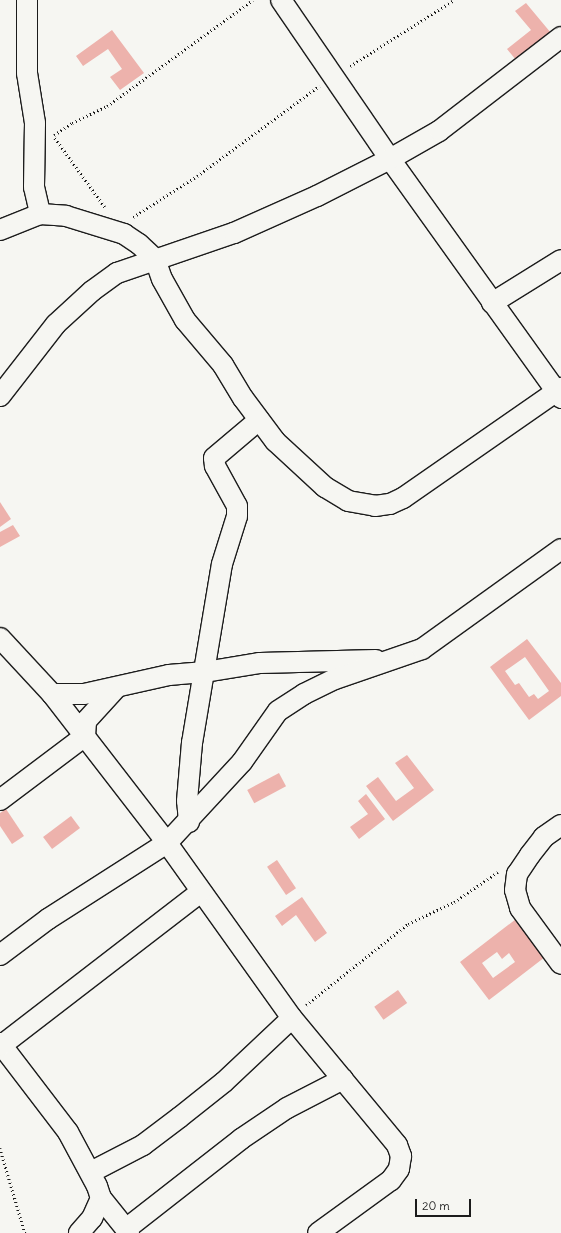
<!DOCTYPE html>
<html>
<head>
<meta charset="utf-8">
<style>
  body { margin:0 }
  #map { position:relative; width:561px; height:1233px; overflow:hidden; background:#f6f6f2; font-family:Delius,sans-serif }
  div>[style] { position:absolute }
  .building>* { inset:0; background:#edb2ac; transform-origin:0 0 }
  .path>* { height:2.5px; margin-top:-1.25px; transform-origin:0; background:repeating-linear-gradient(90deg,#1c1c1c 0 1px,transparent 0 4px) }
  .roads { filter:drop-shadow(1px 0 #1c1c1c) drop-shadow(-1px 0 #1c1c1c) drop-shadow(0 1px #1c1c1c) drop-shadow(0 -1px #1c1c1c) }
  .minor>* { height:20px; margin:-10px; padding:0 10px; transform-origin:10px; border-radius:10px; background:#f6f6f2 }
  span { translate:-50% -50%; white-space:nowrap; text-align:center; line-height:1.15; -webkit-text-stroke:3.5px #f6f6f2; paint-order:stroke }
  .scale { position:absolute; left:415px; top:1199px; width:56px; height:18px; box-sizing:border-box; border:2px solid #1c1c1c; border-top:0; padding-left:5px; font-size:12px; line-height:14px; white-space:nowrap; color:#1c1c1c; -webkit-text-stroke:3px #f6f6f2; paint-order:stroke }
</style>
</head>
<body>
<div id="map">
  <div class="building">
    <div style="clip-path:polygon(526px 3px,551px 33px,516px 60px,507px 49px,531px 30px,515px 11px)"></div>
    <div style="clip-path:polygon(112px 30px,144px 73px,120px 90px,110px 77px,122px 69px,108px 49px,83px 66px,76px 56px)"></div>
    <div style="clip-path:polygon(0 502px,11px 519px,0 527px)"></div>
    <div style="clip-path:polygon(13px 525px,20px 536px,0 547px,0 532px)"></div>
    <div style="clip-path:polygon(evenodd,527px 639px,561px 683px,561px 696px,529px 720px,490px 667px,527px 639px,525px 657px,549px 691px,538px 699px,534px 694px,529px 697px,519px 683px,515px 685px,505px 671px,525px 657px)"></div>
    <div style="clip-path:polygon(407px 755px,434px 790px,393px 821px,366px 786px,378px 777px,396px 801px,414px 788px,395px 763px)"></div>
    <div style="left:279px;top:773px;width:15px;height:36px;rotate:62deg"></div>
    <div style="clip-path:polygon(366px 794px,385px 819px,359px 839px,350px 827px,368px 814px,358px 801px)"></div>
    <div style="clip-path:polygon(6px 809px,24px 836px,12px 844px,0 826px,0 813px)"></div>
    <div style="left:71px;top:816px;width:15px;height:35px;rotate:53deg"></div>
    <div style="left:277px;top:860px;width:34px;height:12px;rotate:56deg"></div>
    <div style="clip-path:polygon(302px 897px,327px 933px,315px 942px,296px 915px,282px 926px,275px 916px)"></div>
    <div style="clip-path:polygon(evenodd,516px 919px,545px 957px,489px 1000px,460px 962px,516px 919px,497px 952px,502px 959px,509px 953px,515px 962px,493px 978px,482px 963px,497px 952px)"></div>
    <div style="left:398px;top:990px;width:16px;height:29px;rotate:55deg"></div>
  </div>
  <div class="path">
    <div style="left:350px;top:66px;width:123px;rotate:-32.4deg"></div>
    <div style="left:54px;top:135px;width:22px;rotate:-34deg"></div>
    <div style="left:72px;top:123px;width:39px;rotate:-26deg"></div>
    <div style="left:107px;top:106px;width:180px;rotate:-36deg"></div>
    <div style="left:55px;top:138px;width:85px;rotate:54.1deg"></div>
    <div style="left:133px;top:217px;width:76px;rotate:-32.6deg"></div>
    <div style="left:197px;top:176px;width:152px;rotate:-36.4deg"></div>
    <div style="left:306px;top:1005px;width:130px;rotate:-38.5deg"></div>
    <div style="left:408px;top:924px;width:51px;rotate:-25.6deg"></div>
    <div style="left:454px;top:902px;width:53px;rotate:-34.3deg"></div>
    <div style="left:0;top:1148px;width:89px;rotate:73.6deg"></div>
  </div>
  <div class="roads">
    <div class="minor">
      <div style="left:27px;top:0;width:73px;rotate:90deg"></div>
      <div style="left:27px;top:73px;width:51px;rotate:80.9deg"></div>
      <div style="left:35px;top:123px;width:64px;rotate:90.9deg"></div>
      <div style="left:34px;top:187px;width:28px;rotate:77deg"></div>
      <div style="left:281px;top:0;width:193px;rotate:55.6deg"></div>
      <div style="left:390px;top:159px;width:294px;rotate:54.4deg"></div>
      <div style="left:0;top:230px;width:43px;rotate:-21.8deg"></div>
      <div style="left:40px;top:214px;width:26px;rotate:4deg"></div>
      <div style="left:66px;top:216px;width:61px;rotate:17.2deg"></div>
      <div style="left:124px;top:234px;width:18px;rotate:34deg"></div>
      <div style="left:139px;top:244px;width:22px;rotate:43deg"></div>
      <div style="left:155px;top:259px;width:21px;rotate:71deg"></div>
      <div style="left:162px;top:279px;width:47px;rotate:60.7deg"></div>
      <div style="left:185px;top:320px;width:59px;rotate:49.8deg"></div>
      <div style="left:223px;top:365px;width:39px;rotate:59deg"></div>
      <div style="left:243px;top:398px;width:54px;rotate:53.3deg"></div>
      <div style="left:275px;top:441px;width:68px;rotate:42.6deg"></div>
      <div style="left:325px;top:487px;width:27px;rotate:31deg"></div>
      <div style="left:348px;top:501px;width:27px;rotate:10deg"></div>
      <div style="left:375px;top:506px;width:15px;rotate:-8deg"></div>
      <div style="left:390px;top:504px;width:14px;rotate:-25deg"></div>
      <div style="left:403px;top:498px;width:193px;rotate:-34.8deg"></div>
      <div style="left:492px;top:303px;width:81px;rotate:-31.9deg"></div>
      <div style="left:0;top:396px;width:91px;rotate:-52.1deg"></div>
      <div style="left:56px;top:324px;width:49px;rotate:-42.5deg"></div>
      <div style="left:92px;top:291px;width:31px;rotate:-36deg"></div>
      <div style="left:117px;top:273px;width:124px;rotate:-18.9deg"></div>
      <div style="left:234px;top:233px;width:91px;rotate:-24deg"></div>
      <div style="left:317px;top:196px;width:82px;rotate:-26.9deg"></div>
      <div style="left:390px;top:159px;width:56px;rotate:-29.7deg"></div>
      <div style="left:439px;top:131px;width:154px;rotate:-37.6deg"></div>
      <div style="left:0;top:638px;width:76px;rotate:47.1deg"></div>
      <div style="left:52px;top:694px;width:188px;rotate:52.3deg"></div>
      <div style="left:167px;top:843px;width:215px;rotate:54.5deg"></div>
      <div style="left:292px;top:1018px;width:165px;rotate:50.4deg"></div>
      <div style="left:397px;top:1145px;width:12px;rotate:70deg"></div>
      <div style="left:401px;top:1156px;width:13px;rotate:99deg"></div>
      <div style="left:399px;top:1169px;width:14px;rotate:126deg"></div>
      <div style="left:391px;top:1180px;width:90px;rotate:144deg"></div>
      <div style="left:52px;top:694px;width:32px"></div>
      <div style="left:84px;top:694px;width:87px;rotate:-12.6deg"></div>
      <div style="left:169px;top:675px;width:36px;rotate:-5deg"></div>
      <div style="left:205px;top:672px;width:56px;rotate:-9.3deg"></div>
      <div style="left:260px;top:663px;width:116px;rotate:-1.5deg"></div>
      <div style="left:0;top:800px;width:106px;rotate:-37deg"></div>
      <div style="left:85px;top:736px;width:15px;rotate:-86deg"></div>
      <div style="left:86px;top:721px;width:46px;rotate:-47.6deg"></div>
      <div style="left:189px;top:822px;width:21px;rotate:-95deg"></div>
      <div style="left:187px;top:801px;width:58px;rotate:-85.1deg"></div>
      <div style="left:192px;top:743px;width:181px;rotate:-80.5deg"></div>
      <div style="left:222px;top:564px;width:50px;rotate:-72.6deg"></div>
      <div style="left:237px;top:516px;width:10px;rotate:-90deg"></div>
      <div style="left:237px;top:506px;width:46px;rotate:-118.8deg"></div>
      <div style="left:215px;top:466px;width:8px;rotate:-97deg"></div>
      <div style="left:214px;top:458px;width:59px;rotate:-40.2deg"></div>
      <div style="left:561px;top:825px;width:21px;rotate:145deg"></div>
      <div style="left:544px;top:837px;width:23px;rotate:128deg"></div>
      <div style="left:530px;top:855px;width:23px;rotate:124deg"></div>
      <div style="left:517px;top:874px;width:16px;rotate:97deg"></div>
      <div style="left:515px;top:890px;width:19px;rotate:74deg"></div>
      <div style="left:520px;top:908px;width:69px;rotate:53.8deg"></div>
      <div style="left:0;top:955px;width:60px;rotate:-36.9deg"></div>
      <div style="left:48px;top:919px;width:141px;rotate:-32.6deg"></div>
      <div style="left:167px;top:843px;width:110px;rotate:-47.2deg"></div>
      <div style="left:242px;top:762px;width:62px;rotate:-54.8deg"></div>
      <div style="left:278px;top:711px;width:31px;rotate:-33deg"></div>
      <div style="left:304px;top:694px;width:34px;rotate:-26deg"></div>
      <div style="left:335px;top:679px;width:92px;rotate:-19deg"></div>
      <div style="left:422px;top:649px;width:171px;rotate:-35.7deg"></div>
      <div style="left:0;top:1043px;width:112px;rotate:52.6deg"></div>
      <div style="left:68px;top:1132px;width:61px;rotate:61.8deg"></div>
      <div style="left:97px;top:1186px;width:13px;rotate:72deg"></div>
      <div style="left:101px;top:1198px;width:22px;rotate:114deg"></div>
      <div style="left:92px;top:1218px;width:20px;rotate:131deg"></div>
      <div style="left:2px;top:1045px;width:251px;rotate:-37.6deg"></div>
      <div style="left:91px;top:1172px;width:59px;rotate:-27.4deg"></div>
      <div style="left:143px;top:1145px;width:46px;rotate:-37.1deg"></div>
      <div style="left:180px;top:1117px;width:56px;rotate:-38.5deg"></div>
      <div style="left:224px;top:1082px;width:93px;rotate:-43.3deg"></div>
      <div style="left:101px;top:1198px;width:45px;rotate:51.3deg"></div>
      <div style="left:126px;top:1229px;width:146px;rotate:-38deg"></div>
      <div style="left:241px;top:1139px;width:55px;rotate:-34deg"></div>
      <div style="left:287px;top:1108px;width:63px;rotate:-27.4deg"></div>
    </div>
  </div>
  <div class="scale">20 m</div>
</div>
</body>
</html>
